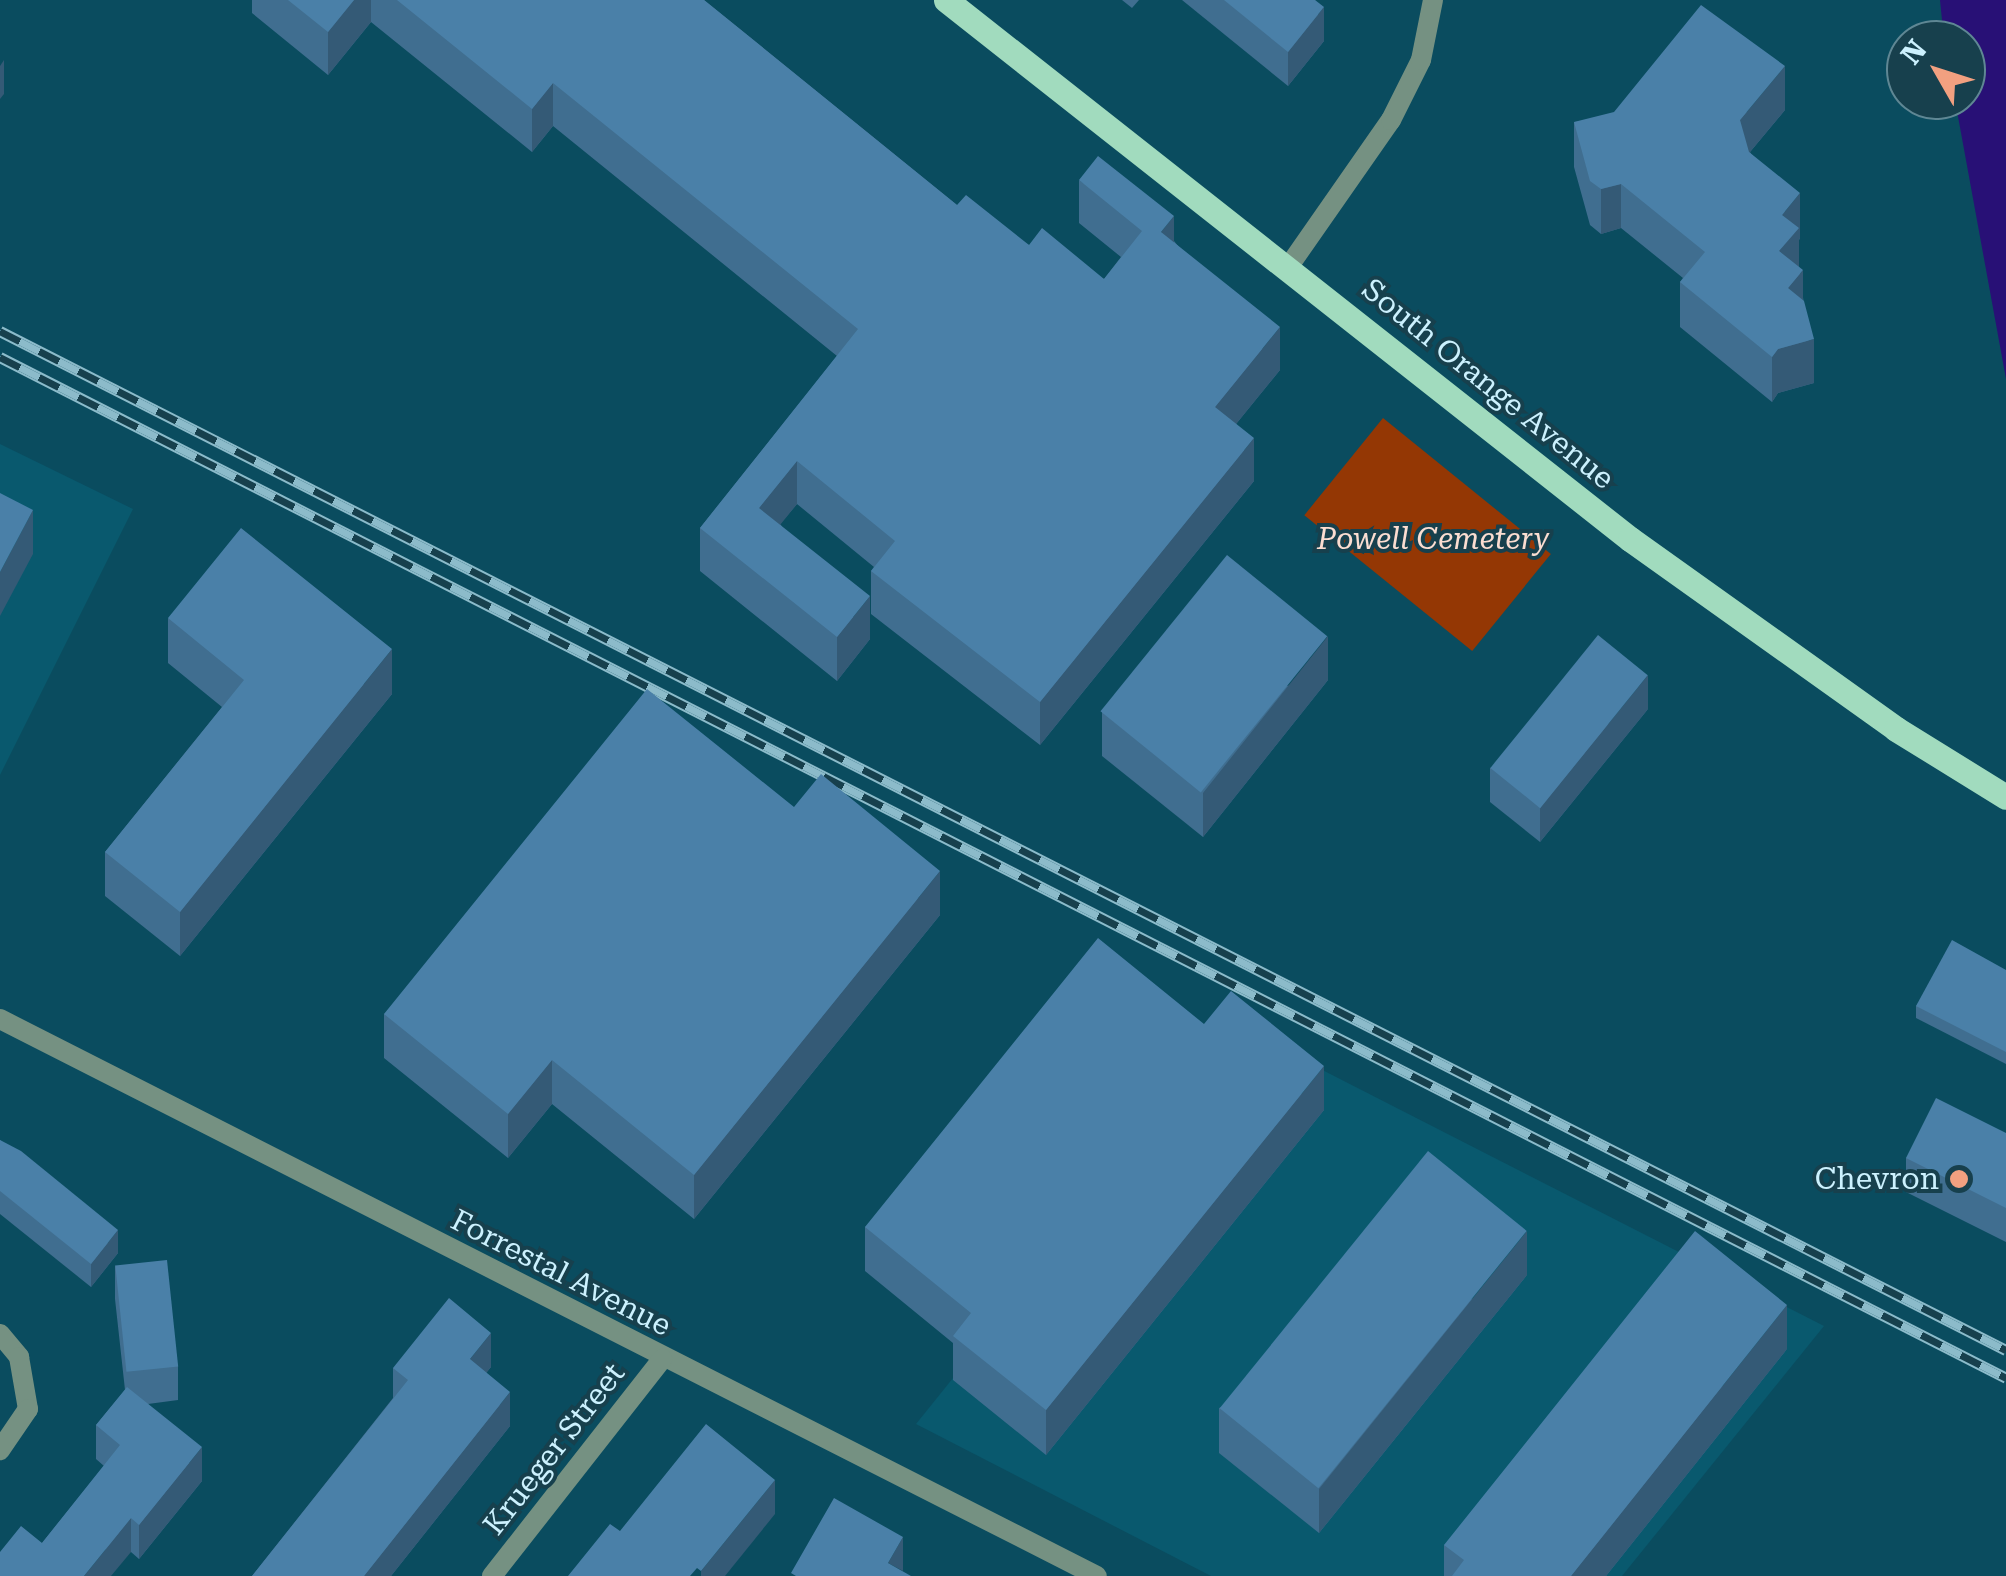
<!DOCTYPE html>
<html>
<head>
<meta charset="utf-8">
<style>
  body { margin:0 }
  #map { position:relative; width:2006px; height:1576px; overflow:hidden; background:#0a4c5f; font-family:"Roboto Serif",serif }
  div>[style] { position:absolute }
  .built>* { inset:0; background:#09596e }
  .green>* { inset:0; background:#943704; transform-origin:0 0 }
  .water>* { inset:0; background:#281076 }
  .street>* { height:20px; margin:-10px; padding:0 10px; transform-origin:10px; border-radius:10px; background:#759182 }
  .primary>* { height:25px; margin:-12.5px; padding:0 12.5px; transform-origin:12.5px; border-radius:12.5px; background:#a1dbbe }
  .rail>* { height:11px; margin-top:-5.5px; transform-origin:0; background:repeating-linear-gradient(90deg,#17404d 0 22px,#8cbbca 0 44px); box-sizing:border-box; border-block:2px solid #8cbbca }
  .wall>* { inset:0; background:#406e90 }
  .shaded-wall>* { inset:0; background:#345a76 }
  .building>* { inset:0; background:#4a80a8; transform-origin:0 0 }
  .dots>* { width:28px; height:28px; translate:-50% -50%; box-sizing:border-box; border:5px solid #17404d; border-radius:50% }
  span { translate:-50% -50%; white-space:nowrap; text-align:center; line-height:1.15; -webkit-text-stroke:8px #17404d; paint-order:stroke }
  .street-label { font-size:30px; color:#ccf1fe }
  .park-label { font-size:30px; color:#fbddd1; font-style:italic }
  .poi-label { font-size:30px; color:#ccf1fe }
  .right { translate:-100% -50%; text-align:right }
  .north { position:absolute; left:1886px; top:20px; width:100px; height:100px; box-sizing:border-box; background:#17404d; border:2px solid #5f8794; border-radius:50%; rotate:309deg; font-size:28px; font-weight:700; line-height:40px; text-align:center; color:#ccf1fe }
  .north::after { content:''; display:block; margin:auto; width:35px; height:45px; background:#f2a080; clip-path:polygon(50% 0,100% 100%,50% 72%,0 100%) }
</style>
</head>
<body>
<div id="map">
  <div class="built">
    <div style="clip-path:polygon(0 444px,133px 509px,0 775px)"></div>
    <div style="clip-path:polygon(1236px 1026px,1824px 1326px,1622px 1576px,1211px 1576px,916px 1424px)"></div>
  </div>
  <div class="green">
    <div style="left:1383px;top:418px;width:216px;height:125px;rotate:39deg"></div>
  </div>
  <div class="water">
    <div style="clip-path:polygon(1940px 0,2006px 0,2006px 379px,1955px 100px,1966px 100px,1966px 40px,1944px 40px)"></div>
  </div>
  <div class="street">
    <div style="left:1289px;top:266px;width:178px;rotate:-55.1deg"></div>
    <div style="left:1391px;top:120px;width:67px;rotate:-63.4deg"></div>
    <div style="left:1421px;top:60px;width:61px;rotate:-78.7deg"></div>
    <div style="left:0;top:1019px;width:1230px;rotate:26.92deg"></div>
    <div style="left:0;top:1334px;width:30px;rotate:50deg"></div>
    <div style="left:19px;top:1357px;width:53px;rotate:80.2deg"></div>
    <div style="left:28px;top:1409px;width:50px;rotate:124.3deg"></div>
    <div style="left:492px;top:1576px;width:276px;rotate:-51.9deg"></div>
  </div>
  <div class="primary">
    <div style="left:946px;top:0;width:871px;rotate:38.24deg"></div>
    <div style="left:1630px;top:539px;width:327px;rotate:35.5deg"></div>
    <div style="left:1896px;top:729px;width:129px;rotate:31.7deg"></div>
  </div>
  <div class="rail">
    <div style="left:0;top:331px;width:2250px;rotate:26.93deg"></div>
    <div style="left:0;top:357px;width:2251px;rotate:26.97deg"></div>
  </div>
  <div class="wall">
    <div style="clip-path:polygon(252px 0,704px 0,957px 205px,1029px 245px,1104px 279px,1121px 257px,1079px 223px,1079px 180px,1174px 241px,1280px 370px,1236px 424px,1254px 481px,1040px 745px,871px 614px,871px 571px,874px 567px,797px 504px,780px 524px,870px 639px,837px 681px,700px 571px,700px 528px,837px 356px,553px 126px,532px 152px,371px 22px,328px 75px,252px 13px)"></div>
    <div style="clip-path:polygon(1122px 0,1139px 0,1132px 8px)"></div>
    <div style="clip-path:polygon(1182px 0,1315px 0,1324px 41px,1288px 86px)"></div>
    <div style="clip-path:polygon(1785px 110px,1750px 152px,1800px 238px,1799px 240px,1799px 266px,1814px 383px,1778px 393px,1772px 402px,1680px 327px,1680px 282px,1683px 278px,1621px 228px,1601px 234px,1590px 225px,1574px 167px,1574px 122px)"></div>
    <div style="clip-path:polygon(168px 618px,392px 694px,180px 956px,105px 896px,105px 852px,222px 707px,168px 663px)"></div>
    <div style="clip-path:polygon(1328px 680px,1203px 837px,1102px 756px,1102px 712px)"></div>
    <div style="clip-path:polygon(1648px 709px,1540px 842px,1490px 802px,1490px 768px)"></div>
    <div style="clip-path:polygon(794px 807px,940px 915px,694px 1219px,552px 1104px,508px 1158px,384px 1058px,384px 1014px)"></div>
    <div style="clip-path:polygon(2006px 970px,2006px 1064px,1916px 1018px,1916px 1006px)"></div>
    <div style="clip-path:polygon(1204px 1024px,1324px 1110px,1046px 1455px,953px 1380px,953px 1343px,865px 1271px,865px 1227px)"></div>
    <div style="clip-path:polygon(2006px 1133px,2006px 1242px,1906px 1192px,1906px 1158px)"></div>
    <div style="clip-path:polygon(0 1140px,118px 1253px,91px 1287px,0 1214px)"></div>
    <div style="clip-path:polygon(115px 1265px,178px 1366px,178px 1400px,148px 1404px,202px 1481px,139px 1559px,131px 1552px,42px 1543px,104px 1466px,96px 1459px,96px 1425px,125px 1390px,115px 1299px)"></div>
    <div style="clip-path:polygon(1527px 1275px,1319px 1533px,1219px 1453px,1219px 1408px)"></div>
    <div style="clip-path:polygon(1787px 1349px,1606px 1576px,1444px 1576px,1444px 1545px)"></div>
    <div style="clip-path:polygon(491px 1367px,486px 1373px,510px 1426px,391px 1576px,252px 1576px,393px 1398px,393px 1368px)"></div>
  </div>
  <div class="shaded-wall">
    <div style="clip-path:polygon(354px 0,371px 0,371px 22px,328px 75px,328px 32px)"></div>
    <div style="clip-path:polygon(1324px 7px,1324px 41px,1288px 86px,1288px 52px)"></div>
    <div style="clip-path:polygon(4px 60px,4px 94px,0 99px,0 66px)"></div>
    <div style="clip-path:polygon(1785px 66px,1785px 110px,1740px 164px,1740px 120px)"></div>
    <div style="clip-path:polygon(553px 83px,553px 126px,532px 152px,532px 109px)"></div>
    <div style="clip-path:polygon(1621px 184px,1621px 228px,1601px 234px,1601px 189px)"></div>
    <div style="clip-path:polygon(1800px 193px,1800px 238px,1799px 240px,1799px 272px,1779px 251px,1782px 215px)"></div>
    <div style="clip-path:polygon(1174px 216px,1174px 260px,1161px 232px)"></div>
    <div style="clip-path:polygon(1803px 270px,1803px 314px,1788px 288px)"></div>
    <div style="clip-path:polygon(1280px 327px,1280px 370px,1215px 450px,1215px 407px)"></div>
    <div style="clip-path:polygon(1814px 339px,1814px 383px,1778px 393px,1772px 402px,1772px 357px,1778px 349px)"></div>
    <div style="clip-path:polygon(1254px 438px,1254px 481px,1040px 745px,1040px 702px)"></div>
    <div style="clip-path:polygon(797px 461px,797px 504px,759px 551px,759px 508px)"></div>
    <div style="clip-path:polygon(33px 510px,33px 554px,0 616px,0 572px)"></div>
    <div style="clip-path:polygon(870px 596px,870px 639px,837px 681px,837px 637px)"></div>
    <div style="clip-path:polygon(1328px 636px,1328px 680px,1203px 837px,1203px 793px)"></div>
    <div style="clip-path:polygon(392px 649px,392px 694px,180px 956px,180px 912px)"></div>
    <div style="clip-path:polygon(1648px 675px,1648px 709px,1540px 842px,1540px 808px)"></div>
    <div style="clip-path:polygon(940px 871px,940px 915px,694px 1219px,694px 1175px)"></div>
    <div style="clip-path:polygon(552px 1060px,552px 1104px,508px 1158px,508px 1114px)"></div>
    <div style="clip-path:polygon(1324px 1066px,1324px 1110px,1046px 1455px,1046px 1410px)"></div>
    <div style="clip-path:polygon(118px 1230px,118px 1253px,91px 1287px,91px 1264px)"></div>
    <div style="clip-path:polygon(1527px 1231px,1527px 1275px,1319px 1533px,1319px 1489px)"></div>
    <div style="clip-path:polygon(1787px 1305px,1787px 1349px,1606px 1576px,1571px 1576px)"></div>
    <div style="clip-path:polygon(491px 1333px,491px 1367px,470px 1393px,470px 1359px)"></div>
    <div style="clip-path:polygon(510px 1392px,510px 1426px,391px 1576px,364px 1576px)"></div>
    <div style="clip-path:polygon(202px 1447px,202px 1481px,139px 1559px,139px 1525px)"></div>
    <div style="clip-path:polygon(775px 1480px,775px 1514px,725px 1576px,701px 1576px,701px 1571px)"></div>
    <div style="clip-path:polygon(131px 1518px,131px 1552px,111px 1576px,84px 1576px)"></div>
    <div style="clip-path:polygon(903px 1537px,903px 1571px,888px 1563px)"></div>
  </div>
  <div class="building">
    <div style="clip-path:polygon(288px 0,354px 0,328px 32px)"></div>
    <div style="clip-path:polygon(397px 0,704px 0,957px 205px,966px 195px,1029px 245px,1042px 228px,1104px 279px,1142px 231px,1079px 180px,1098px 156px,1174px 216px,1161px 232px,1280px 327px,1215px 407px,1254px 438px,1040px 702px,871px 571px,895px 541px,797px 461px,759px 508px,870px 596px,837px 637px,700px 528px,858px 329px,553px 83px,532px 109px)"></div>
    <div style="clip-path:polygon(1224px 0,1315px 0,1324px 7px,1288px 52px)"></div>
    <div style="clip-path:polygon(1701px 5px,1785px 66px,1740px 120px,1749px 152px,1800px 193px,1782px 215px,1799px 228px,1779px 251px,1803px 270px,1788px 288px,1804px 301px,1814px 339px,1778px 349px,1772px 357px,1680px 282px,1705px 252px,1621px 184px,1601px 189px,1590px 181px,1574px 122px,1614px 112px)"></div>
    <div style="clip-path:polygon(0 493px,33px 510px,0 572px)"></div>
    <div style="clip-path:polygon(241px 528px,392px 649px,180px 912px,105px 852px,244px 680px,168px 618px)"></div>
    <div style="left:1227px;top:555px;width:129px;height:201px;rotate:39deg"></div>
    <div style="left:1598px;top:635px;width:64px;height:171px;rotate:39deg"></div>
    <div style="clip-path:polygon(647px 689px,794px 807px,821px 774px,940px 871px,694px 1175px,552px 1060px,508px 1114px,384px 1014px)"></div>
    <div style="clip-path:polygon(1098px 938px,1204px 1024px,1231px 991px,1324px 1066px,1046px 1410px,953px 1336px,971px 1313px,865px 1227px)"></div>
    <div style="clip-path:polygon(1952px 940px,2006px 970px,2006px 1052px,1916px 1006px)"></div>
    <div style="clip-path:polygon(1936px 1098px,2006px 1133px,2006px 1208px,1906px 1158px)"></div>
    <div style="clip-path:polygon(0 1140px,21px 1151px,118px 1230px,91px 1264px,0 1191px)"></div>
    <div style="left:1428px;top:1151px;width:127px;height:331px;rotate:39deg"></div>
    <div style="clip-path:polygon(1695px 1231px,1787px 1305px,1571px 1576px,1452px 1576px,1464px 1560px,1444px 1545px)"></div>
    <div style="left:167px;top:1260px;width:107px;height:52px;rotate:84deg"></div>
    <div style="clip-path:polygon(449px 1298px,491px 1333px,470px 1359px,510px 1392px,364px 1576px,252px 1576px,408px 1380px,393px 1368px)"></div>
    <div style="clip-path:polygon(127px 1387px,202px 1447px,139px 1525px,131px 1518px,84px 1576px,0 1576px,0 1552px,21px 1526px,42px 1543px,120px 1445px,96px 1425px)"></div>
    <div style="clip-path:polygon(706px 1424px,775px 1480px,701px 1571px,697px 1568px,690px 1576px,568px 1576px,610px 1524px,620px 1531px)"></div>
    <div style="clip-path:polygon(834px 1498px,903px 1537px,888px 1563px,911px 1576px,796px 1576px,791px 1573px)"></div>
  </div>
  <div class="dots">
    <div style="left:1959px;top:1179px;background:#f2a080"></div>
  </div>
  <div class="street-label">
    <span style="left:1488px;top:384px;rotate:39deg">South Orange Avenue</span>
    <span style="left:561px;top:1273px;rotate:27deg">Forrestal Avenue</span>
    <span style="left:554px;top:1449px;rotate:-52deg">Krueger Street</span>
  </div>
  <div class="park-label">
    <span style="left:1433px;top:539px">Powell Cemetery</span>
  </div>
  <div class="poi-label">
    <span class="right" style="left:1939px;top:1179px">Chevron</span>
  </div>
  <div class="north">N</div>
</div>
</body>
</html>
